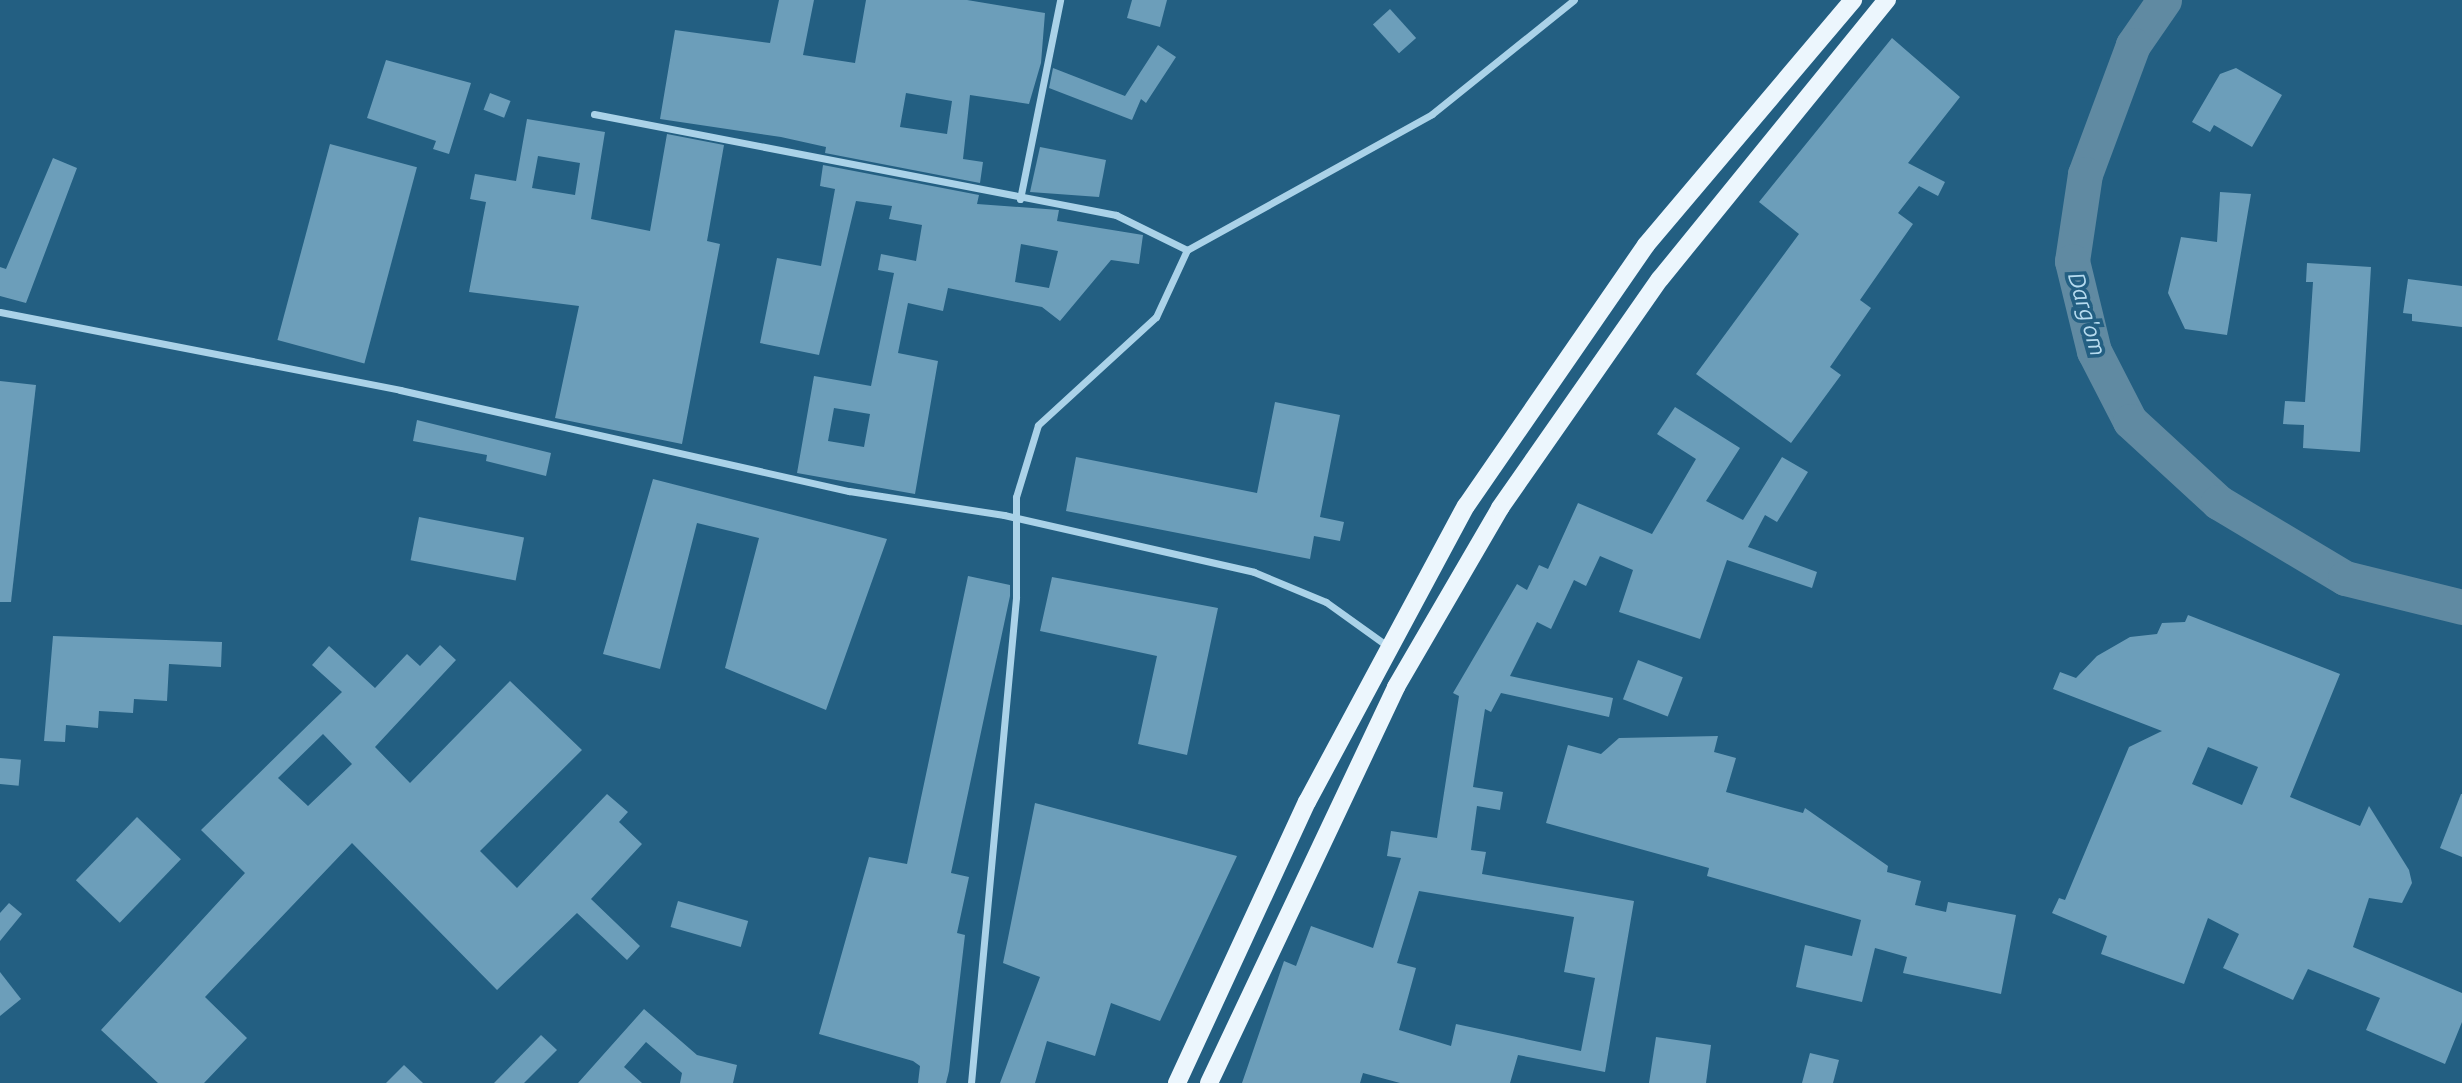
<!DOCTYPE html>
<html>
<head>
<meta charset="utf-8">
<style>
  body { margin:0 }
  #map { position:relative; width:2462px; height:1083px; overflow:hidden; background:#235f82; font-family:Ubuntu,sans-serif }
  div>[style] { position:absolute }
  .river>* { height:35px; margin:-17.5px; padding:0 17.5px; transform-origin:17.5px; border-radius:17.5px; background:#608aa2 }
  .building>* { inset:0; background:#6c9eba; transform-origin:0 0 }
  .street>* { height:7px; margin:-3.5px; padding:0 3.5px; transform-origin:3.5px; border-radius:3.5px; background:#aad2e8 }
  .primary>* { height:18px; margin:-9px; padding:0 9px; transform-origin:9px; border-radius:9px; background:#ecf6fd }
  span { translate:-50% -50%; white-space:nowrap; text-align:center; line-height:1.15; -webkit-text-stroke:7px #235f82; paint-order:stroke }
  .water-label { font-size:23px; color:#b6dbef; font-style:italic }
</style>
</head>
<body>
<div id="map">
  <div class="river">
    <div style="left:2164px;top:0;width:55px;rotate:124.6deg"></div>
    <div style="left:2133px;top:45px;width:138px;rotate:110.4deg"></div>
    <div style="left:2085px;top:174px;width:88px;rotate:98.5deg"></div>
    <div style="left:2072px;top:261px;width:93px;rotate:76.3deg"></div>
    <div style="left:2094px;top:351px;width:79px;rotate:62.8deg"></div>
    <div style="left:2130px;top:421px;width:120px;rotate:42.6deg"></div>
    <div style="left:2218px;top:502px;width:148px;rotate:30.9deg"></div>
    <div style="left:2345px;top:578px;width:121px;rotate:13.9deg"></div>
  </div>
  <div class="building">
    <div style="clip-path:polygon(evenodd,779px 0,814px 0,803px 55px,855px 63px,866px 0,967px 0,1045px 13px,1041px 63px,1029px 104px,970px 95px,963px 159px,983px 162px,980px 183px,825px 153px,826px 147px,781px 137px,660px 119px,675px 30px,770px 43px,779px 0,906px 93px,952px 101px,947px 134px,900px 127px,906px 93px)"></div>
    <div style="clip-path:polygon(1132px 0,1167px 0,1160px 27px,1127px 18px)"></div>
    <div style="left:1390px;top:9px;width:39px;height:23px;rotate:48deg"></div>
    <div style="clip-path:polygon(1892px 38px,1960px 97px,1908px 163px,1945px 182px,1938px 196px,1919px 186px,1898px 213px,1913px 224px,1860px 300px,1871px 308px,1830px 367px,1841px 375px,1791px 443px,1696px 374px,1799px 234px,1759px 202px)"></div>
    <div style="clip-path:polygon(1158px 45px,1176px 57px,1146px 103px,1141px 99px,1132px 120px,1049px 88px,1053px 68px,1125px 96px)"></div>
    <div style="clip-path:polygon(386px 60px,471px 83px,449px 154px,433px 149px,436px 141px,367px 118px)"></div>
    <div style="clip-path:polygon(2236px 68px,2282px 95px,2252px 147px,2214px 125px,2210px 132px,2192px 122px,2220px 74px)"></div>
    <div style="left:490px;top:93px;width:22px;height:18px;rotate:21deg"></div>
    <div style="clip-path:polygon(evenodd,527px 119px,605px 132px,591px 219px,650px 231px,667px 134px,724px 145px,707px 241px,720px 244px,682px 444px,555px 418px,579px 306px,469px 292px,486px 202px,470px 199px,475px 174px,516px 181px,527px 119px,538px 156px,580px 163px,575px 195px,532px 188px,538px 156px)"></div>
    <div style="left:330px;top:144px;width:90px;height:203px;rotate:15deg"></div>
    <div style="clip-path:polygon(1040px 147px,1106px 160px,1099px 197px,1030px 192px)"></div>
    <div style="clip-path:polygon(53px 158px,77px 168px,26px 303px,0 296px,0 267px,6px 269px)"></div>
    <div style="clip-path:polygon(evenodd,823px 165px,979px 195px,977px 204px,1059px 210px,1057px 221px,1143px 235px,1139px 264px,1111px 260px,1060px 321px,1042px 307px,948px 288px,943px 311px,908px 303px,898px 353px,938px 361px,915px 494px,797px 473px,814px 376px,871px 386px,894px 273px,878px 270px,881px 254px,916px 261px,922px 225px,889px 219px,892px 206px,856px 201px,819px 355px,760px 343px,777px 258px,821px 266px,835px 189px,820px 186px,823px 165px,1021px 244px,1058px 251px,1049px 288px,1015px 282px,1021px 244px,823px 165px,834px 408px,870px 414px,864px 447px,828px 441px,834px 408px)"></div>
    <div style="clip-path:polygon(2220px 192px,2251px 194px,2227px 335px,2185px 329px,2168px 293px,2181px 237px,2217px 242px)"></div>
    <div style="clip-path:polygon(2307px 263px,2371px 267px,2360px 452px,2303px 448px,2304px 425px,2283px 424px,2285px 401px,2305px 402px,2313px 282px,2306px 282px)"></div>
    <div style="clip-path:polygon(2408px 279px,2462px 286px,2462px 327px,2412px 321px,2412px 314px,2403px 313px)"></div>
    <div style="clip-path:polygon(0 381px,36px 385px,11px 602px,0 602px)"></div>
    <div style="clip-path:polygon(1275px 402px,1340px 415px,1320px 517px,1344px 522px,1340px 541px,1314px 536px,1310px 559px,1066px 511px,1076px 457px,1257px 493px)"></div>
    <div style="clip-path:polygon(evenodd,1675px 407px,1740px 448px,1706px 501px,1743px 520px,1782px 457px,1808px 472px,1777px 522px,1765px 515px,1748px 547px,1817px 572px,1812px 588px,1727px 560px,1700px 639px,1619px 612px,1633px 570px,1600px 556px,1586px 586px,1574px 580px,1551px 629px,1537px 622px,1510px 676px,1613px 698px,1609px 717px,1501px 693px,1491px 712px,1485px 709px,1473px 787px,1503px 792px,1500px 810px,1477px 806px,1471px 850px,1486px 852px,1482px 874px,1634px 901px,1605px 1072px,1518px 1055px,1510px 1083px,1400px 1083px,1363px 1073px,1360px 1083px,1242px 1083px,1284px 961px,1296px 966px,1311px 926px,1373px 948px,1401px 858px,1387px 856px,1391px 831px,1437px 838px,1459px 696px,1453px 693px,1517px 584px,1527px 590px,1539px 565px,1548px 569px,1578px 503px,1652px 534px,1696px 459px,1657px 434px,1675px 407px,1419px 891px,1574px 917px,1564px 972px,1595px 978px,1581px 1051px,1456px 1024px,1451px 1046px,1399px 1030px,1416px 968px,1397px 963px,1419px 891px)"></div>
    <div style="clip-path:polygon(417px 420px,551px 453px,546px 476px,486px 461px,487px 455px,413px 441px)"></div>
    <div style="clip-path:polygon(653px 479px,887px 539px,826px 710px,725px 668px,759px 538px,697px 523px,660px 669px,603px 654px)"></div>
    <div style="left:419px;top:517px;width:107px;height:44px;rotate:11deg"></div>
    <div style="clip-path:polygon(968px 576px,1010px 585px,1010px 596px,951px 873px,969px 877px,957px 933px,965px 935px,949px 1071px,946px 1083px,918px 1083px,920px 1066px,913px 1061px,819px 1034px,869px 857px,907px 864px)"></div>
    <div style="clip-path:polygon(1052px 577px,1218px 608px,1187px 755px,1138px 744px,1157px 656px,1040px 631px)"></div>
    <div style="clip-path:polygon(evenodd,2188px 615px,2340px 674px,2290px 797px,2360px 826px,2369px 806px,2409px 870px,2412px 883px,2402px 903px,2369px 898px,2353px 947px,2462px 993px,2462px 1022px,2445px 1064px,2366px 1030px,2380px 998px,2308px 969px,2293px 1000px,2223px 968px,2239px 934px,2208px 918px,2184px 984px,2101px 954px,2107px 936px,2052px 913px,2059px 898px,2065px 900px,2129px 747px,2162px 731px,2053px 689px,2060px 672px,2076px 678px,2097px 656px,2130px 637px,2157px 634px,2162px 623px,2185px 622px,2188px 615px,2208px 747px,2258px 767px,2242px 805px,2192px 784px,2208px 747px)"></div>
    <div style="clip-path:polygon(53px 636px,222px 642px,221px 667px,169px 664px,167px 701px,134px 699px,133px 713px,99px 711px,98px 728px,66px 725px,65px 742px,44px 741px)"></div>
    <div style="clip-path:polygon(evenodd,440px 645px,456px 660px,375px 747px,410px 783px,510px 681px,582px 750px,480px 851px,517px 888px,607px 794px,628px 812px,619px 822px,642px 844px,591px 899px,640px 946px,627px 960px,577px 913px,497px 990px,352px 843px,205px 997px,247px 1038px,204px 1083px,158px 1083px,101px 1030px,245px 873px,201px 830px,342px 692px,312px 665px,329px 646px,375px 688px,407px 654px,420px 666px,440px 645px,323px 734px,352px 764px,308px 806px,278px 778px,323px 734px)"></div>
    <div style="left:1638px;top:660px;width:48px;height:42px;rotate:21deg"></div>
    <div style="clip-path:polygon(1718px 736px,1714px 752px,1736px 758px,1726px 792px,1803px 813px,1805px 808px,1888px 866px,1887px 872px,1921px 881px,1915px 905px,1946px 912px,1948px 902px,2016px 915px,2001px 994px,1903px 973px,1907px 957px,1875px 948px,1862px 1002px,1796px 987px,1805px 945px,1852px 956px,1861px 920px,1707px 876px,1709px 868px,1546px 823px,1568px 745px,1601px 754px,1619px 738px)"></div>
    <div style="left:0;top:758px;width:21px;height:26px;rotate:5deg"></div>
    <div style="clip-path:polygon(2461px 794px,2462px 794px,2462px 857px,2440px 848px)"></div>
    <div style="clip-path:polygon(1035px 803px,1237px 856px,1160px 1021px,1111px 1003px,1095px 1056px,1047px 1041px,1035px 1083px,1000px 1083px,1040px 977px,1003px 963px)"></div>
    <div style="left:137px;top:817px;width:61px;height:88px;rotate:44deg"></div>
    <div style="left:678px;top:901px;width:73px;height:27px;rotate:16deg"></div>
    <div style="clip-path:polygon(9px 903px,22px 914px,0 941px,0 913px)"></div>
    <div style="clip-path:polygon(0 972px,21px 999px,0 1016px)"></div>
    <div style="clip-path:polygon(644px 1009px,697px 1055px,737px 1065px,733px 1083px,680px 1083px,682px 1073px,646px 1042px,624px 1067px,642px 1083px,578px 1083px)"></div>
    <div style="clip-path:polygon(541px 1035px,557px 1050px,524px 1083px,494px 1083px)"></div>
    <div style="clip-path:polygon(1656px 1037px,1711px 1045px,1706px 1083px,1649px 1083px)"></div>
    <div style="clip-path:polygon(1810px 1053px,1839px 1060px,1833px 1083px,1802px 1083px)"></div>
    <div style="clip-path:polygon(404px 1065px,423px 1083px,386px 1083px)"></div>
  </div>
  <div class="street">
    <div style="left:594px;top:114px;width:532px;rotate:10.95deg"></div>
    <div style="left:1116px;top:215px;width:79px;rotate:26.2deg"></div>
    <div style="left:1020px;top:199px;width:203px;rotate:-78.6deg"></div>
    <div style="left:0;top:312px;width:408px;rotate:11deg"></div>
    <div style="left:400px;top:390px;width:460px;rotate:12.7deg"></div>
    <div style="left:849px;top:491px;width:157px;rotate:8.8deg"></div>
    <div style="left:1004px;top:515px;width:256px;rotate:12.8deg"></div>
    <div style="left:1254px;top:572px;width:78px;rotate:22.6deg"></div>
    <div style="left:1326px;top:602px;width:74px;rotate:35.6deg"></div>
    <div style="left:971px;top:1083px;width:488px;rotate:-84.7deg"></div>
    <div style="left:1016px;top:597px;width:100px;rotate:-90deg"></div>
    <div style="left:1016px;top:497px;width:75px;rotate:-73deg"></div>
    <div style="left:1038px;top:425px;width:160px;rotate:-42.5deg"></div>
    <div style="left:1156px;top:317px;width:74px;rotate:-65.2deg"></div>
    <div style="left:1187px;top:250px;width:280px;rotate:-29deg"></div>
    <div style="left:1432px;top:114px;width:182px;rotate:-38.8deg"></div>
  </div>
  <div class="primary">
    <div style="left:1177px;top:1083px;width:310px;rotate:-65.2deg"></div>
    <div style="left:1307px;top:802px;width:336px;rotate:-61.8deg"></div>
    <div style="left:1466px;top:506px;width:317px;rotate:-55.4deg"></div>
    <div style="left:1646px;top:245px;width:321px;rotate:-49.8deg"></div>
    <div style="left:1209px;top:1083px;width:438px;rotate:-64.7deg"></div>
    <div style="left:1396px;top:687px;width:207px;rotate:-59.8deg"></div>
    <div style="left:1500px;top:508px;width:279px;rotate:-55.1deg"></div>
    <div style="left:1660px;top:279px;width:360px;rotate:-50.9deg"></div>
  </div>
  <div class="water-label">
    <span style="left:2087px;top:314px;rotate:74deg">Darg'om</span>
  </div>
</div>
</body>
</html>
